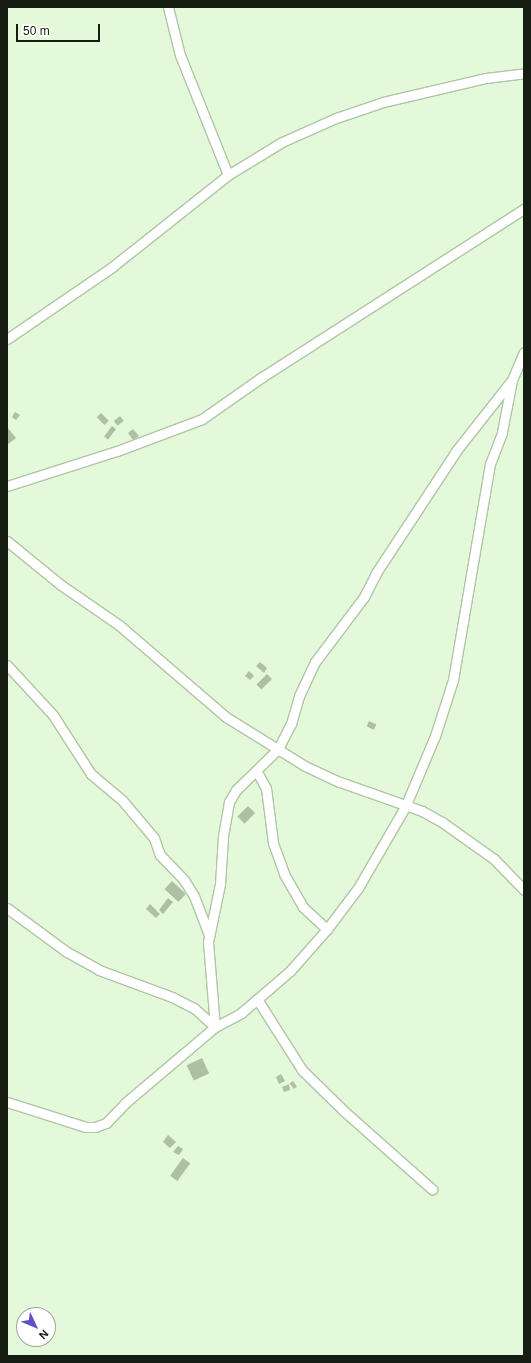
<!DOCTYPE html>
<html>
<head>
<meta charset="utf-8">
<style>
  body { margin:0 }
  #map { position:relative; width:531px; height:1363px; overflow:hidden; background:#e4f9d9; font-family:Arial,sans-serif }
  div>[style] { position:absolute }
  .building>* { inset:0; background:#adc0a2; transform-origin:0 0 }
  .roads { filter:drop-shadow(1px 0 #b1c5a7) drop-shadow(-1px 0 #b1c5a7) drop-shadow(0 1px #b1c5a7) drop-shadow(0 -1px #b1c5a7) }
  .street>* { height:9px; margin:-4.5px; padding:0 4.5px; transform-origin:4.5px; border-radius:4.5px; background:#fff }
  span { translate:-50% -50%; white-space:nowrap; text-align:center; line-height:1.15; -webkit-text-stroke:3px #fff; paint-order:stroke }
  .frame { position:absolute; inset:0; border:8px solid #151c11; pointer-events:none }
  .north { position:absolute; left:16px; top:1307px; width:40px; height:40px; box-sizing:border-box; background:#fff; border:1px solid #a1a4a0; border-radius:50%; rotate:134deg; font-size:11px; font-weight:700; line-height:16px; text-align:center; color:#151c11 }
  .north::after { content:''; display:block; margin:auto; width:14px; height:18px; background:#604ec7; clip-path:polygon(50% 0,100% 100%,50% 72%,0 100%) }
  .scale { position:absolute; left:16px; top:24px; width:84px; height:18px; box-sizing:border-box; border:2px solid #151c11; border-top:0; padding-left:5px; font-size:12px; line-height:14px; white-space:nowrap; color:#151c11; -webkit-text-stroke:3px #fff; paint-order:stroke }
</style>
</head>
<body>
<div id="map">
  <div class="building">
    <div style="clip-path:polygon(15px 412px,20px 415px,16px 420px,12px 417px)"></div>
    <div style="left:101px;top:413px;width:11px;height:6px;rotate:45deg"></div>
    <div style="left:120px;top:416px;width:6px;height:8px;rotate:51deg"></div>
    <div style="left:112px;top:426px;width:5px;height:13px;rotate:37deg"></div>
    <div style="clip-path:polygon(7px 427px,16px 438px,7px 445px)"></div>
    <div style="clip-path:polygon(133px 429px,139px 436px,133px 440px,128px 433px)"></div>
    <div style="clip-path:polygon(260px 662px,267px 668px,264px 673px,256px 666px)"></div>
    <div style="clip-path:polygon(249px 671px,254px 676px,250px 680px,245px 676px)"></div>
    <div style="left:267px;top:674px;width:7px;height:15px;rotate:45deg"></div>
    <div style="left:369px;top:721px;width:8px;height:6px;rotate:23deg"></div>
    <div style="left:248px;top:806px;width:10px;height:15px;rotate:45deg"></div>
    <div style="left:172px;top:881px;width:19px;height:11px;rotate:43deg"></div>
    <div style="clip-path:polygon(168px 898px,173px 902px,163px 914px,159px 910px)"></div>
    <div style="clip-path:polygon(150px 904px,160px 914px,156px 918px,146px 909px)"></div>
    <div style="left:202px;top:1058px;width:17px;height:17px;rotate:65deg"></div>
    <div style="clip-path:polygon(281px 1074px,285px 1081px,279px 1084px,276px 1077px)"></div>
    <div style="left:293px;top:1081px;width:7px;height:4px;rotate:56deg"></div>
    <div style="clip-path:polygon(289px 1084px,290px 1090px,284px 1092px,282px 1087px)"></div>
    <div style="clip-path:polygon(168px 1135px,176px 1142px,170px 1148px,163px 1142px)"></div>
    <div style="clip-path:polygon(178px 1146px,183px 1149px,179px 1155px,173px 1152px)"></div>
    <div style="left:183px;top:1158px;width:9px;height:22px;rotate:36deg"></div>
  </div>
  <div class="roads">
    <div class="street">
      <div style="left:168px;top:7px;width:49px;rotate:76deg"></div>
      <div style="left:180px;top:55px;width:129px;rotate:68.2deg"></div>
      <div style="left:7px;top:339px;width:127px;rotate:-34.4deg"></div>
      <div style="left:112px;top:267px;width:148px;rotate:-38.4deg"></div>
      <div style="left:228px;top:175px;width:63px;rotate:-31.4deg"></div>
      <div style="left:282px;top:142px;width:59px;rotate:-24deg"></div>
      <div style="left:336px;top:118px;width:50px;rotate:-18.8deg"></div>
      <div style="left:383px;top:102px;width:106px;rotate:-13.1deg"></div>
      <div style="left:486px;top:78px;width:38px;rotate:-7deg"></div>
      <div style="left:7px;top:486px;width:115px;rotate:-17.7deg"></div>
      <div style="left:117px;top:451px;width:91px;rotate:-20.6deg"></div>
      <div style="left:202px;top:419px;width:73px;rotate:-35deg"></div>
      <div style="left:262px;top:377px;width:311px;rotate:-32.7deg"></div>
      <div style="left:7px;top:541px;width:70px;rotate:39.2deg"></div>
      <div style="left:61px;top:585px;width:70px;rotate:34.6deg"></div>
      <div style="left:119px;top:625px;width:141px;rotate:40.7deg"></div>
      <div style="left:226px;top:717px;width:93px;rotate:31.8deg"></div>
      <div style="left:305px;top:766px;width:38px;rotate:25deg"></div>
      <div style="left:340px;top:782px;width:87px;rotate:19.5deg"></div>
      <div style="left:422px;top:811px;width:23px;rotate:29deg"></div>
      <div style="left:442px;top:822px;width:64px;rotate:35.4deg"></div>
      <div style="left:494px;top:859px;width:43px;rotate:45.9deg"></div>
      <div style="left:7px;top:665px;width:68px;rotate:47.4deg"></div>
      <div style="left:53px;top:715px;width:70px;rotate:57.2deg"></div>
      <div style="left:91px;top:774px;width:40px;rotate:40deg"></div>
      <div style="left:122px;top:800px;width:50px;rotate:49.9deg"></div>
      <div style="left:154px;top:838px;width:18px;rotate:71deg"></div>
      <div style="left:160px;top:855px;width:35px;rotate:46deg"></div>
      <div style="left:184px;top:880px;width:19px;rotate:58deg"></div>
      <div style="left:194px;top:896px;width:42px;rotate:69deg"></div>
      <div style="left:257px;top:772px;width:18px;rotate:61deg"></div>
      <div style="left:266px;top:788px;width:55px;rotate:82.7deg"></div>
      <div style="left:273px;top:843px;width:33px;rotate:70deg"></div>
      <div style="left:284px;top:874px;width:38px;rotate:60deg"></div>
      <div style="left:303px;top:907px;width:33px;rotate:43deg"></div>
      <div style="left:7px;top:908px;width:74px;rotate:36.3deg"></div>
      <div style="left:67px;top:952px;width:37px;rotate:29deg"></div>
      <div style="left:99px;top:970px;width:78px;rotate:20.3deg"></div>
      <div style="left:172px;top:997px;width:25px;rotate:27deg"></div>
      <div style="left:194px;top:1008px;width:28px;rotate:42deg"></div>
      <div style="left:257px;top:999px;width:84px;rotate:57.6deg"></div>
      <div style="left:302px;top:1070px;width:59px;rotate:44.3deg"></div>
      <div style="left:344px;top:1111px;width:118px;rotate:41.6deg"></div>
      <div style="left:215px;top:1027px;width:85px;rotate:-94.7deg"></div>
      <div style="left:208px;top:942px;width:59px;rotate:-78.3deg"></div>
      <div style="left:220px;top:884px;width:48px;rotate:-86.4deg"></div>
      <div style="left:223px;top:836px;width:35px;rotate:-80deg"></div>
      <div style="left:229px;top:802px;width:14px;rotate:-60deg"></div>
      <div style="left:236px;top:790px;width:59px;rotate:-44.3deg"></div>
      <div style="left:278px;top:749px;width:28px;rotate:-63deg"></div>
      <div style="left:291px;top:724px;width:29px;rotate:-74deg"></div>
      <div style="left:299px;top:696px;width:38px;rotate:-65deg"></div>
      <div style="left:315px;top:662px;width:81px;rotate:-53deg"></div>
      <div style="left:364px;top:597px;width:27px;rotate:-63deg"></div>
      <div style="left:376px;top:573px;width:146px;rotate:-56.7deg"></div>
      <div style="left:456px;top:451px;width:89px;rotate:-51.8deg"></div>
      <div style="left:7px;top:1102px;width:83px;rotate:17.6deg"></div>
      <div style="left:86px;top:1127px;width:9px"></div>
      <div style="left:95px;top:1127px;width:12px;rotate:-20deg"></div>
      <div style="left:106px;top:1123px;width:28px;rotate:-46deg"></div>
      <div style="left:125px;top:1103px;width:118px;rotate:-40.2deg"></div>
      <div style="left:215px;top:1027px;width:30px;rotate:-28deg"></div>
      <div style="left:241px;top:1013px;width:65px;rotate:-40.6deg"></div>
      <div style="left:290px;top:971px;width:56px;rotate:-48.6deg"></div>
      <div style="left:327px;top:929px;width:51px;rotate:-52.9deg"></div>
      <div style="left:358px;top:888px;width:94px;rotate:-59.9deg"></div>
      <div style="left:405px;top:807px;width:77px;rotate:-67.1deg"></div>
      <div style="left:435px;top:736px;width:59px;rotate:-72.2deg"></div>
      <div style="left:453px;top:680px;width:219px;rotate:-80.3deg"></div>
      <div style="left:490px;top:464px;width:34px;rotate:-69deg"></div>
      <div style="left:502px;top:432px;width:53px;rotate:-79.1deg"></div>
      <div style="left:512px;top:380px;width:30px;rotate:-67deg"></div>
    </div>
  </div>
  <div class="frame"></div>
  <div class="north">N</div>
  <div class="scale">50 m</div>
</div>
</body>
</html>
